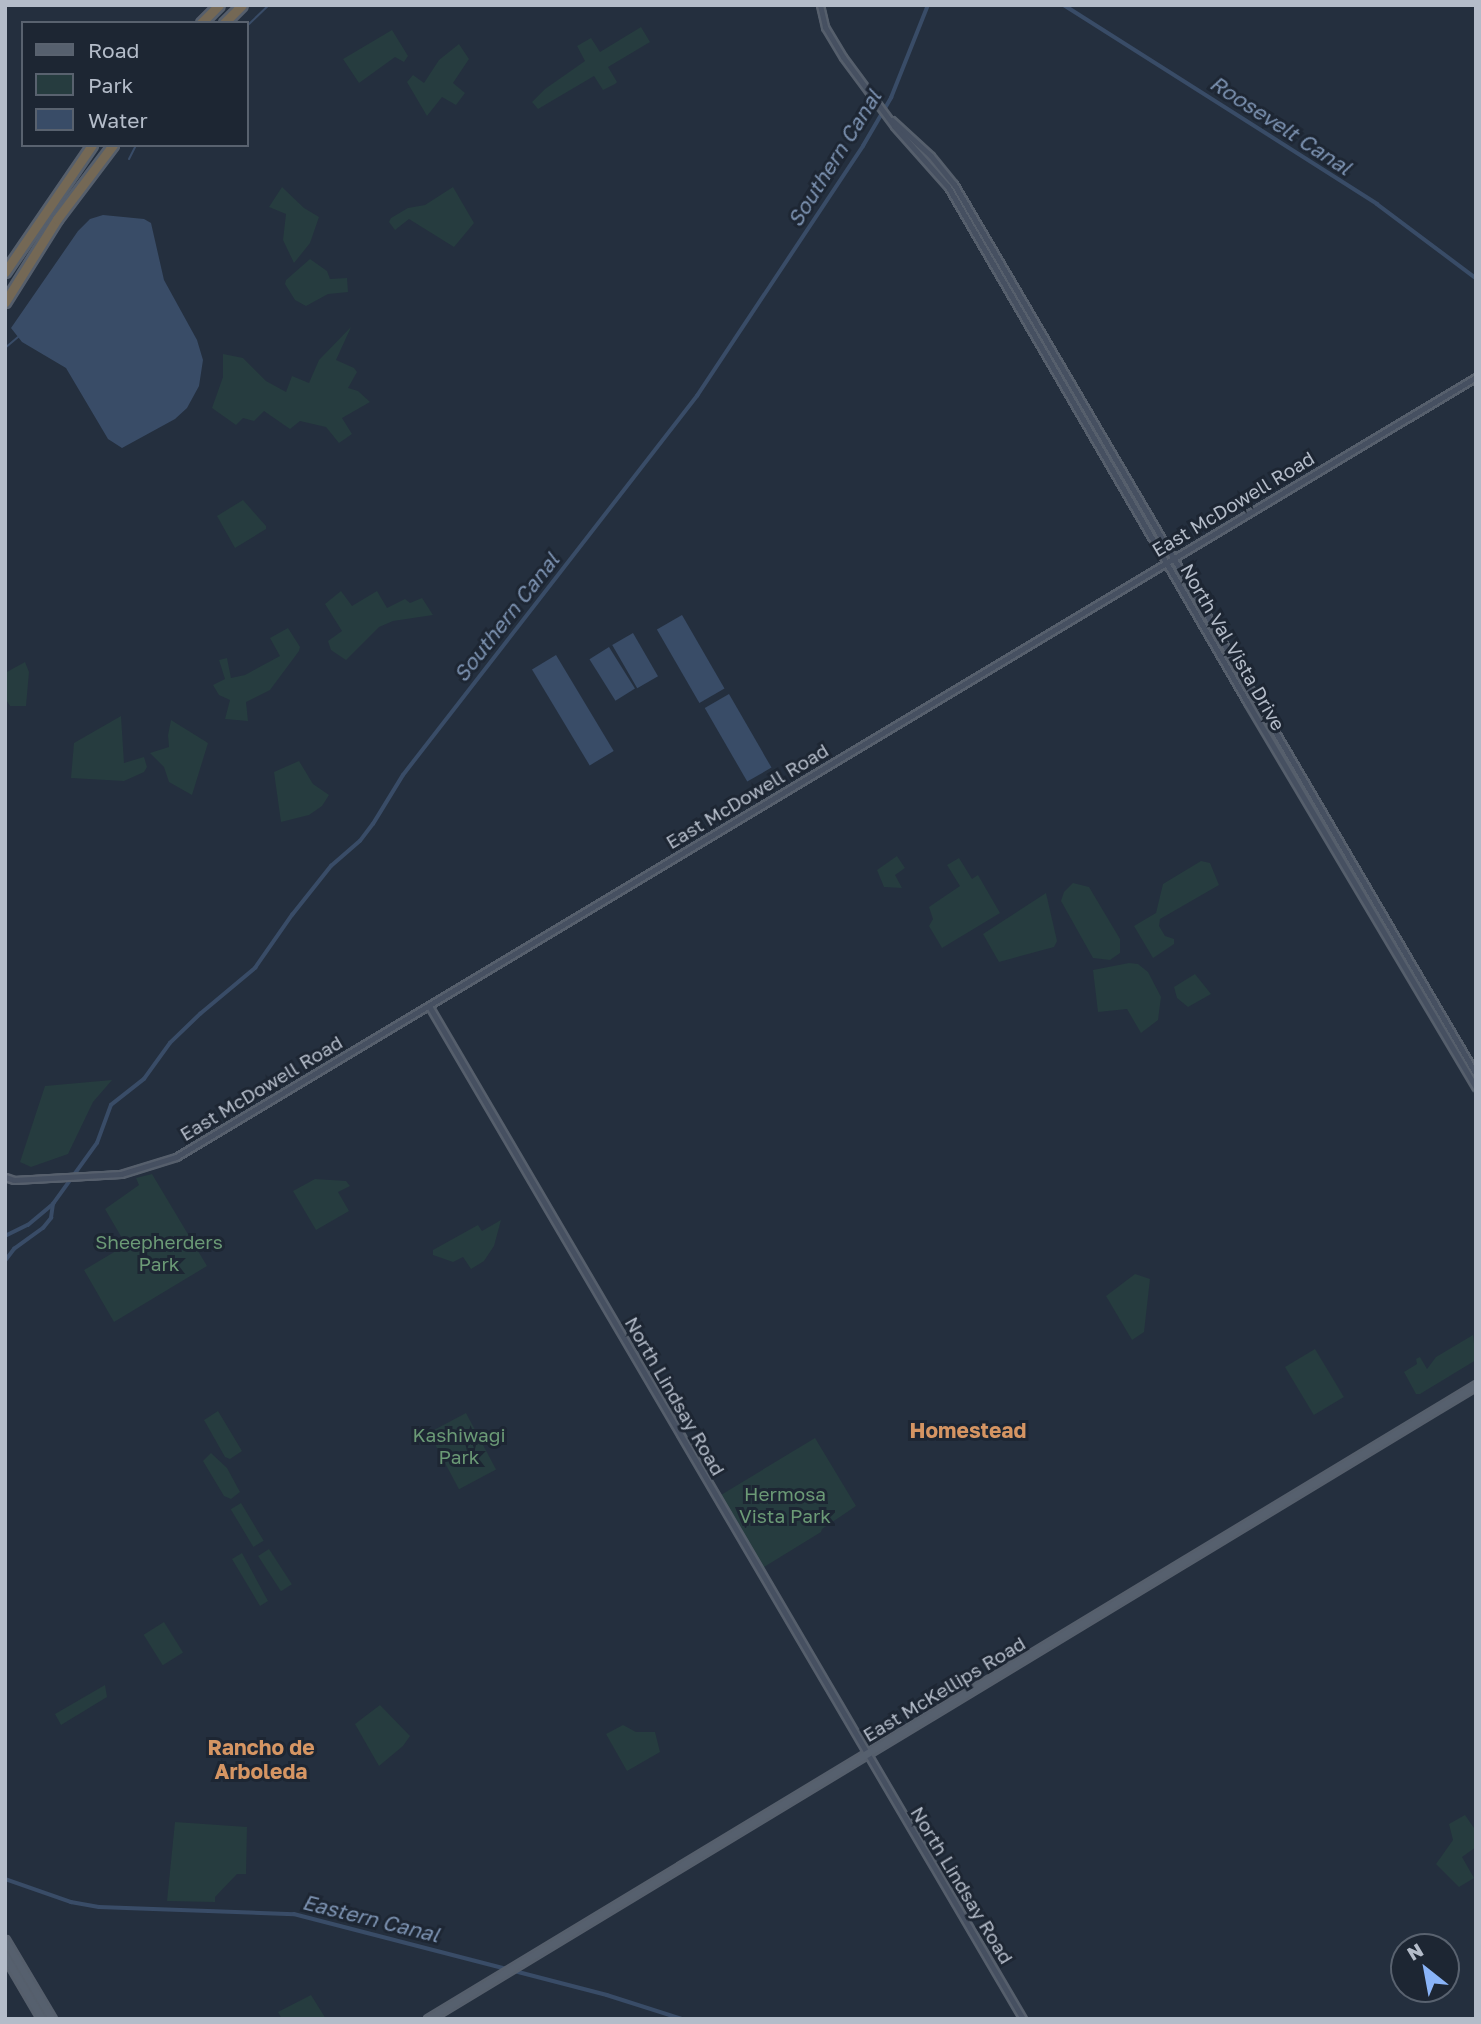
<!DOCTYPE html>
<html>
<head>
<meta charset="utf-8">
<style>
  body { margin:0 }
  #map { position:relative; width:1481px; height:2024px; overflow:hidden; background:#242f3e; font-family:"Golos Text",sans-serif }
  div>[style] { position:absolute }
  .green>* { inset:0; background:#263c3f; transform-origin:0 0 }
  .water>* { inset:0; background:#394c67; transform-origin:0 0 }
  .stream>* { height:2px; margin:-1px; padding:0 1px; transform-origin:1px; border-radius:1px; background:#394c67 }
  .canal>* { height:3.5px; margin:-1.75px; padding:0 1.75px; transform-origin:1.75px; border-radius:1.75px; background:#394c67 }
  .roads { filter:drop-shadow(2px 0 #565f6c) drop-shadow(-2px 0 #565f6c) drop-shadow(0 2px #565f6c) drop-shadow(0 -2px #565f6c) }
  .secondary>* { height:5px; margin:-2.5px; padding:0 2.5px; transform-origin:2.5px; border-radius:2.5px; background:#465061 }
  .primary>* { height:7px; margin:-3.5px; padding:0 3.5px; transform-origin:3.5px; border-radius:3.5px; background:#56606e }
  .highway>* { height:9px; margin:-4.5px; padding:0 4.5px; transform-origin:4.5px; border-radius:4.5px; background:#746855 }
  span { translate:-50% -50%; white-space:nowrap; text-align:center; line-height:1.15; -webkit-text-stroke:6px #1d2633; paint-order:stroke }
  .street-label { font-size:19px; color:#b4bcc9 }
  .park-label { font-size:19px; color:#6b9a76 }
  .water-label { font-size:21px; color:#7c92b1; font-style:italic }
  .neighbourhood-label { font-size:21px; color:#d59563; font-weight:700 }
  .frame { position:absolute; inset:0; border:7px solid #b4bcc9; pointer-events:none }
  .legend { position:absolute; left:21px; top:21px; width:228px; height:126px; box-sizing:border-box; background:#1d2633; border:2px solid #59626f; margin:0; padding:9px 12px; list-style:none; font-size:21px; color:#b4bcc9 }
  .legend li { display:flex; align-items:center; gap:14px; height:35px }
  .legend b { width:35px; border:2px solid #59626f }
  .north { position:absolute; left:1390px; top:1933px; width:70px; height:70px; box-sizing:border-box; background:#1d2633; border:2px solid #59626f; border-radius:50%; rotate:329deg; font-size:19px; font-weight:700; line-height:28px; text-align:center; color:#b4bcc9 }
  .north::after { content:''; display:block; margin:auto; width:24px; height:32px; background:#8ab4f8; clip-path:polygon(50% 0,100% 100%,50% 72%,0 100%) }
</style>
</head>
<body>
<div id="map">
  <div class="green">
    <div style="clip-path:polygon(641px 27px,650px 42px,608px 67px,617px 82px,615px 84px,603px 90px,594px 76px,538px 109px,532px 102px,545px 89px,585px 61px,577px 46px,591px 38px,600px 52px)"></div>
    <div style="clip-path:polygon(392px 30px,408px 56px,404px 62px,395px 57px,359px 83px,343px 59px)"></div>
    <div style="clip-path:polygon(459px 44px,469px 59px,453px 83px,465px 93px,456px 105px,442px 97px,427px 116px,407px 82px,413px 75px,424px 83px,439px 60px)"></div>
    <div style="clip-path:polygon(282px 187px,304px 208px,319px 217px,310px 243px,294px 263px,283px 240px,286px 214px,269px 207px)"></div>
    <div style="clip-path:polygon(453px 187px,474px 223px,454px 247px,409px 219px,395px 230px,389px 222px,391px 218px,408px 208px,425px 205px)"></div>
    <div style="clip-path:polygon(310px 259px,327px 271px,330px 279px,347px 278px,348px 292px,328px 294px,306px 306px,295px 300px,285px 284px,286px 280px)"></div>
    <div style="clip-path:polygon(351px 327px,336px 360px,354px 368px,357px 372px,348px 388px,358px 391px,370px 402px,342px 418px,352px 434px,339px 443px,326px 427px,300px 421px,290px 429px,264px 411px,254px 421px,243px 418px,236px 425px,212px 408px,223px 377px,223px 354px,243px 358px,266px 381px,286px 392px,292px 376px,309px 383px,319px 360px)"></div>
    <div style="clip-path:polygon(243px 500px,266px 526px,266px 529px,235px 548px,217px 516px)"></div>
    <div style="clip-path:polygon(341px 591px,352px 606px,377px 591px,387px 608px,405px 599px,410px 603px,422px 598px,433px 615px,393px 621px,379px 627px,346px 660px,331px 650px,328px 641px,342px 631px,325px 604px)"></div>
    <div style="clip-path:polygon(288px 628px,300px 647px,299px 651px,270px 690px,246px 702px,248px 721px,225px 719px,230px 700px,219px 695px,213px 685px,225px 679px,219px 660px,227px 658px,231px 678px,245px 675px,280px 656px,270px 638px)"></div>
    <div style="clip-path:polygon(25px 662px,29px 672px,26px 706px,10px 706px,5px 698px,5px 673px)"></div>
    <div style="clip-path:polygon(121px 716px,124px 763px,144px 757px,147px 767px,144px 772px,124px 781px,71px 778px,74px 743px)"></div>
    <div style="clip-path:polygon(171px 720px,208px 743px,192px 795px,169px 782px,164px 767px,150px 753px,169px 747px,168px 735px)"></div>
    <div style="clip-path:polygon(299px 761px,313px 784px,329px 795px,322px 806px,309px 815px,281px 822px,274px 772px)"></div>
    <div style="clip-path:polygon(897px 856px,905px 868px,895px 875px,902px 888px,884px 887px,877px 870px)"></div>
    <div style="clip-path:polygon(959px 858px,972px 879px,978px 875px,1000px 913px,942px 948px,929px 926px,933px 919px,929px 907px,960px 886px,947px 865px)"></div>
    <div style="clip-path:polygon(1201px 861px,1210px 863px,1219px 885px,1160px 919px,1159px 926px,1165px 936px,1174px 939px,1174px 944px,1153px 958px,1134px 926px,1156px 913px,1163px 884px)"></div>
    <div style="clip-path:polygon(1073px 883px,1089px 887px,1120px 939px,1120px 953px,1110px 960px,1093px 958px,1061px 901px,1064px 892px)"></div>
    <div style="clip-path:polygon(1046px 893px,1057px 941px,1054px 947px,999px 962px,983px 934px)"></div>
    <div style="clip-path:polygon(1129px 963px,1138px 964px,1148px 972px,1161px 997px,1158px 1020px,1141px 1033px,1127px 1009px,1098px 1012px,1093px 970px)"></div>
    <div style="clip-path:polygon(1195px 974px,1211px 994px,1188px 1007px,1177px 998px,1174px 987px)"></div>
    <div style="clip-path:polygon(112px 1080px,93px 1102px,68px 1154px,31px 1167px,20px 1162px,45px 1086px)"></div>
    <div style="clip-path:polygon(152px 1174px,207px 1266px,114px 1322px,84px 1270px,126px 1245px,105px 1209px,139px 1185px,136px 1178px)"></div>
    <div style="clip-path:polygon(315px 1179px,346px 1181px,350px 1186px,338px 1192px,349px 1211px,316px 1230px,293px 1191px)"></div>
    <div style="clip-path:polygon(501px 1220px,494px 1246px,484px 1261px,471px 1269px,463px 1257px,453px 1262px,433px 1255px,433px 1250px,478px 1225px,482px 1231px)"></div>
    <div style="clip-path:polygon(1135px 1274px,1150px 1279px,1144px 1332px,1132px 1340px,1106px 1296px)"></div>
    <div style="clip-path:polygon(1473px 1335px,1476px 1360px,1420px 1394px,1416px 1394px,1404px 1372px,1417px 1364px,1416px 1359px,1420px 1357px,1427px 1369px,1436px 1357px)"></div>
    <div style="left:1315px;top:1349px;width:56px;height:35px;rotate:59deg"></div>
    <div style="clip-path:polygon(218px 1411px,242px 1451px,230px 1459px,225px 1457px,204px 1420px)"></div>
    <div style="left:466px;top:1413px;width:64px;height:42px;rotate:62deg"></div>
    <div style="clip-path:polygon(815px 1438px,856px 1506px,822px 1529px,821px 1532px,759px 1570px,716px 1498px)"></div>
    <div style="clip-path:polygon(211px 1453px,227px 1468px,240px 1492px,231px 1499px,224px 1496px,203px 1461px)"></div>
    <div style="left:241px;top:1503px;width:44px;height:12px;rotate:59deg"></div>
    <div style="left:269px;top:1549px;width:42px;height:13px;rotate:57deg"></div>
    <div style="clip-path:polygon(242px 1553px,268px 1601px,260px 1606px,232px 1559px)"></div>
    <div style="left:164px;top:1622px;width:36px;height:24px;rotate:58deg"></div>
    <div style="clip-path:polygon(105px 1685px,107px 1697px,61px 1725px,55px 1714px)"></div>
    <div style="clip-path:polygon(380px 1705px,410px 1736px,403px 1746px,379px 1766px,355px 1724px)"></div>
    <div style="clip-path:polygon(623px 1725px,636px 1732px,655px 1732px,660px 1752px,627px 1771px,606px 1734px)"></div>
    <div style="clip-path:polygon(1465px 1815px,1474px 1828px,1476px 1847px,1462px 1857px,1474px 1878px,1459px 1887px,1436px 1864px,1453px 1840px,1449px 1824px)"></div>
    <div style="clip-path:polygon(175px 1822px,247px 1827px,246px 1874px,237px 1874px,215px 1897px,215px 1902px,167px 1901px)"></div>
    <div style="clip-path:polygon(311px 1995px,326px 2019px,282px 2019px,278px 2012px)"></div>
  </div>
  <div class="water">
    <div style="clip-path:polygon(103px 215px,144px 219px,151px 223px,164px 280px,197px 340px,203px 360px,199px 386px,187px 408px,175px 419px,122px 448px,108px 439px,66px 368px,22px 342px,11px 328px,78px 231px,90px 219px)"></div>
    <div style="left:682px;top:615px;width:85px;height:29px;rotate:60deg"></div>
    <div style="left:633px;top:633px;width:50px;height:24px;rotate:60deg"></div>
    <div style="left:609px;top:647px;width:49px;height:23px;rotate:58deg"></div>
    <div style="left:556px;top:655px;width:112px;height:28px;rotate:59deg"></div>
    <div style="left:729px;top:694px;width:85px;height:28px;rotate:60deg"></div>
  </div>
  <div class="stream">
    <div style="left:247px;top:26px;width:30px;rotate:-44deg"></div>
    <div style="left:129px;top:159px;width:16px;rotate:-63deg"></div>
    <div style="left:5px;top:348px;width:17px;rotate:-40deg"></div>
  </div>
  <div class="canal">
    <div style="left:1064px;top:5px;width:371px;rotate:32.4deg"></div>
    <div style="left:1377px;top:204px;width:124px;rotate:36.8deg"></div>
    <div style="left:5px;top:1236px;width:25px;rotate:-26deg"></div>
    <div style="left:28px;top:1225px;width:33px;rotate:-40deg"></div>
    <div style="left:53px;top:1204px;width:75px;rotate:-54.2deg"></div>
    <div style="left:97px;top:1143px;width:40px;rotate:-69.8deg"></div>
    <div style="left:111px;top:1105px;width:42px;rotate:-38.2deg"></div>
    <div style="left:144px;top:1079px;width:44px;rotate:-54.2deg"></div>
    <div style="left:170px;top:1043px;width:42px;rotate:-44deg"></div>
    <div style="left:200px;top:1014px;width:72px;rotate:-39.9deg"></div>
    <div style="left:255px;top:968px;width:65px;rotate:-55.1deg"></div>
    <div style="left:292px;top:915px;width:63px;rotate:-51.5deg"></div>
    <div style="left:331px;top:866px;width:38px;rotate:-41deg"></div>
    <div style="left:360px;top:841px;width:21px;rotate:-53deg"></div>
    <div style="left:373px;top:824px;width:57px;rotate:-58.5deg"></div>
    <div style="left:403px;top:775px;width:480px;rotate:-52.2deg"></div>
    <div style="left:697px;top:396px;width:300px;rotate:-56.4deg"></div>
    <div style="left:863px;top:146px;width:56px;rotate:-59.7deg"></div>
    <div style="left:891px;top:98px;width:100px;rotate:-68.3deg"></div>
    <div style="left:5px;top:1261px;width:15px;rotate:-53deg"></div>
    <div style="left:14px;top:1249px;width:36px;rotate:-36deg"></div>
    <div style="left:43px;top:1228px;width:13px;rotate:-51deg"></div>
    <div style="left:51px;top:1218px;width:14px;rotate:-82deg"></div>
    <div style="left:5px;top:1879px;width:70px;rotate:19.2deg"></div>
    <div style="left:71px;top:1902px;width:28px;rotate:10deg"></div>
    <div style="left:99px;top:1907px;width:195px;rotate:2.1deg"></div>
    <div style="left:294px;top:1914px;width:323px;rotate:14.5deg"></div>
    <div style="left:607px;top:1995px;width:79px;rotate:17.7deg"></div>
  </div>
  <div class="roads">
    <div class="secondary">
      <div style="left:820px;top:5px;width:23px;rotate:77deg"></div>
      <div style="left:825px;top:27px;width:35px;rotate:59deg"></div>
      <div style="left:843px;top:57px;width:86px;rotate:53.5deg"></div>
      <div style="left:894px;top:126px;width:81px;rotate:48.5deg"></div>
      <div style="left:948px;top:187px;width:596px;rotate:59.86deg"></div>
      <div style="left:1247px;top:702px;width:448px;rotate:59.3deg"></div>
      <div style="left:892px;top:120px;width:53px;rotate:42.7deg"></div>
      <div style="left:931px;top:156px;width:36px;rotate:51deg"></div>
      <div style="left:954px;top:184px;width:1032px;rotate:59.61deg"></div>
      <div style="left:429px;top:1006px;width:1174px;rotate:59.61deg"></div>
      <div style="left:5px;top:1177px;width:9px;rotate:18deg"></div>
      <div style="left:14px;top:1180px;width:107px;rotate:-3.2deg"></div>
      <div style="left:121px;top:1174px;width:58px;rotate:-17.2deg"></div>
      <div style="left:176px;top:1157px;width:1516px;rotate:-30.96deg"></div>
    </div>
    <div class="primary">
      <div style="left:5px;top:1940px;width:92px;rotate:59.3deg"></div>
      <div style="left:5px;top:1956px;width:73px;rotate:59.6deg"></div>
      <div style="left:428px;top:2019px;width:1225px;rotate:-31.17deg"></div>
    </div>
    <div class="highway">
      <div style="left:201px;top:23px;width:25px;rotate:-45deg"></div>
      <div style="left:224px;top:23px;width:25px;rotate:-45deg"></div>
      <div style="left:5px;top:272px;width:154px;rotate:-55.6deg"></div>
      <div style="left:5px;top:302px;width:98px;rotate:-57.9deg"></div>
      <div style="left:57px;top:219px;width:93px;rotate:-52.9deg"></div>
    </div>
  </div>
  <div class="street-label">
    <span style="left:1233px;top:504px;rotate:-31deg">East McDowell Road</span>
    <span style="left:1233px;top:647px;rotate:60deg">North Val Vista Drive</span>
    <span style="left:747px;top:796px;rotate:-31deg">East McDowell Road</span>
    <span style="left:261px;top:1088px;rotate:-31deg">East McDowell Road</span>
    <span style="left:675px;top:1396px;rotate:60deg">North Lindsay Road</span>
    <span style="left:944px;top:1689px;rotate:-31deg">East McKellips Road</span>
    <span style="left:962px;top:1885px;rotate:59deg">North Lindsay Road</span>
  </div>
  <div class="park-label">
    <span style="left:159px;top:1253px">Sheepherders<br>Park</span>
    <span style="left:459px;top:1446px">Kashiwagi<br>Park</span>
    <span style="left:785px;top:1505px">Hermosa<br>Vista Park</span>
  </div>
  <div class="water-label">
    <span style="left:1281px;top:125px;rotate:33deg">Roosevelt Canal</span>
    <span style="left:834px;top:158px;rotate:-58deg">Southern Canal</span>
    <span style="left:506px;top:617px;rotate:-52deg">Southern Canal</span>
    <span style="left:371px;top:1918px;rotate:14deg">Eastern Canal</span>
  </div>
  <div class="neighbourhood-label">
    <span style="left:968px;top:1430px">Homestead</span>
    <span style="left:261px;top:1759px">Rancho de<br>Arboleda</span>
  </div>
  <div class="frame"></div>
  <ul class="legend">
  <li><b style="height:9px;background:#56606e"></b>Road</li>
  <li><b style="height:19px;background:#263c3f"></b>Park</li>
  <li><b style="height:19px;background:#394c67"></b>Water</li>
  </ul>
  <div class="north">N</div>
</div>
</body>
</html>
